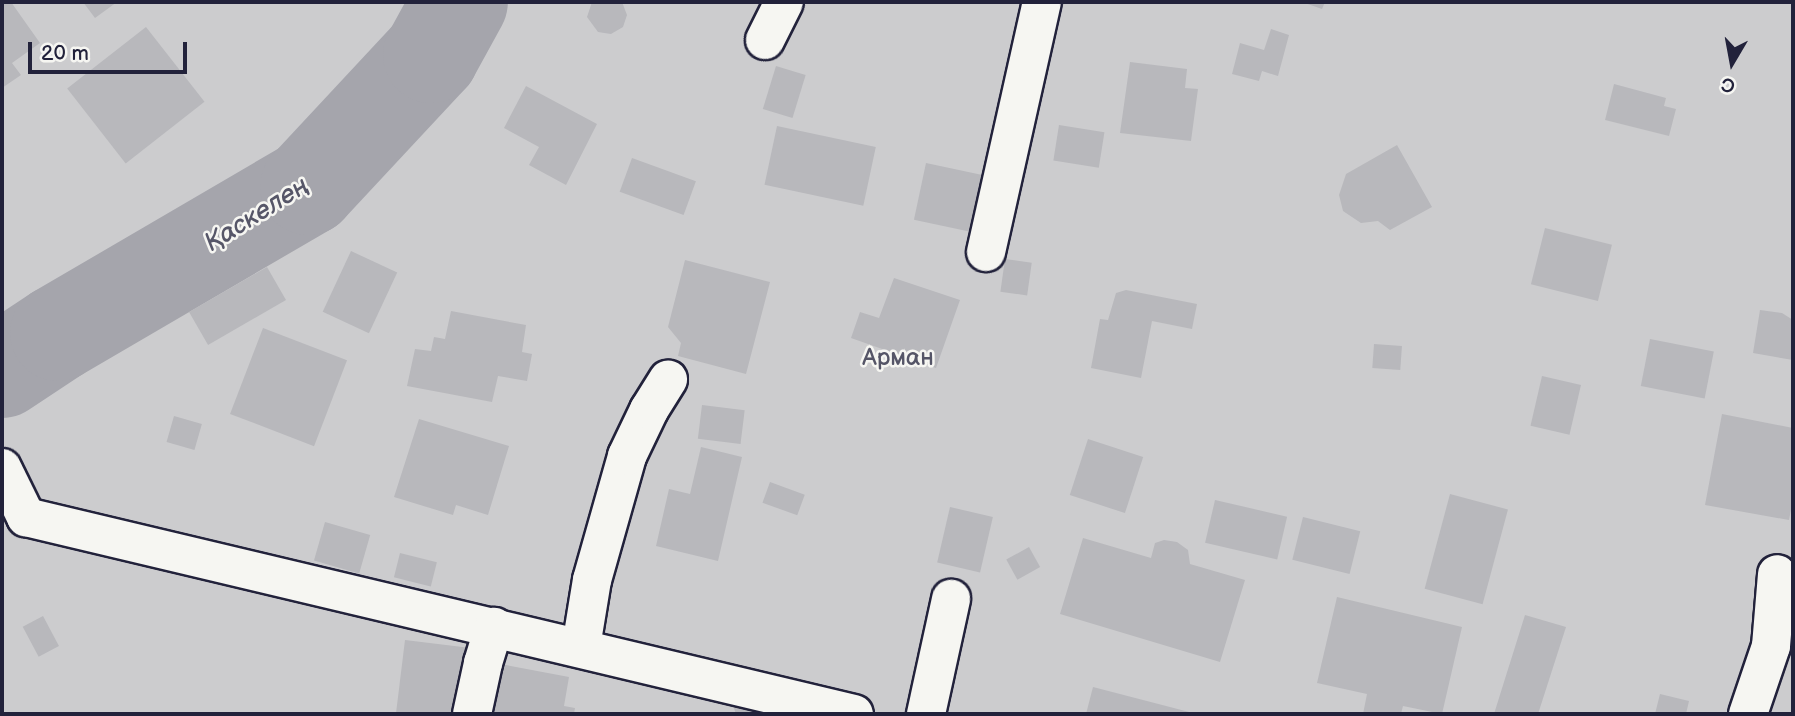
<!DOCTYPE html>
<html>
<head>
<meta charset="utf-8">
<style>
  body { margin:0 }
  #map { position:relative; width:1795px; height:716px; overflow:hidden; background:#e9e9e7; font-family:"Balsamiq Sans",sans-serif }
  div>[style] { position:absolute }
  .green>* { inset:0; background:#ccccce; transform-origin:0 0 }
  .river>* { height:96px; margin:-48px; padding:0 48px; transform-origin:48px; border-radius:48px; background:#a5a5ac }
  .building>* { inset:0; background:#b8b8bc; transform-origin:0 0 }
  .roads { filter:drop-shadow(2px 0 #22223b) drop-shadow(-2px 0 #22223b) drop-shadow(0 2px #22223b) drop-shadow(0 -2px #22223b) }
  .minor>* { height:38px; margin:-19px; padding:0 19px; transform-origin:19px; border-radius:19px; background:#f6f6f2 }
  span { translate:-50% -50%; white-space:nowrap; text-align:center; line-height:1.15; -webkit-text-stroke:5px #f6f6f2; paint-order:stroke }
  .park-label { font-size:24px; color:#555567 }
  .water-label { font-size:26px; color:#565668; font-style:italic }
  .frame { position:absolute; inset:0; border:4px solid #22223b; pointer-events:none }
  .north { position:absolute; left:1697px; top:28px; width:70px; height:70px; -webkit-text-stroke:5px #f6f6f2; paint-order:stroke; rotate:190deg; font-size:19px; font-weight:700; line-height:28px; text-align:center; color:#22223b }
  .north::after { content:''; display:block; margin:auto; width:24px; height:32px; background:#22223b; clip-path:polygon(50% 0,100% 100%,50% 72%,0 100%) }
  .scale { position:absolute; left:28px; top:42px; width:159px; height:32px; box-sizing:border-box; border:4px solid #22223b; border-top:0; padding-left:9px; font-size:21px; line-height:24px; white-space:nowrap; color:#22223b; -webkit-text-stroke:5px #f6f6f2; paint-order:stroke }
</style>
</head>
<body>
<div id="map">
  <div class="green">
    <div style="left:2px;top:2px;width:1791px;height:712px"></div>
  </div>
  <div class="river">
    <div style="left:2px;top:370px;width:67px;rotate:-33.5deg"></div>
    <div style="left:58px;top:333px;width:290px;rotate:-30.3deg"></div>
    <div style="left:308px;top:187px;width:180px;rotate:-47deg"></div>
    <div style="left:431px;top:55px;width:60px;rotate:-61.3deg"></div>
  </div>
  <div class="building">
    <div style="clip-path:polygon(2px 2px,11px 2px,40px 43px,12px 63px,21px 75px,2px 88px)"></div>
    <div style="clip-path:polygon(83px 2px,117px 2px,95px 18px)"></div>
    <div style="clip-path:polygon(592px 2px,622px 2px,627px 15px,623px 27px,611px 34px,598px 32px,587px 17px)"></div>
    <div style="clip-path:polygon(1302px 2px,1325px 2px,1322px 9px)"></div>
    <div style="left:146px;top:27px;width:95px;height:100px;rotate:52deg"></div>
    <div style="clip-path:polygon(1271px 29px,1289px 35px,1278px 76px,1262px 71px,1259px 81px,1232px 74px,1240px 43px,1264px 50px)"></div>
    <div style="clip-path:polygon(1130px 62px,1187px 69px,1185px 88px,1198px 89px,1191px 141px,1120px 133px)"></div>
    <div style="left:776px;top:66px;width:31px;height:45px;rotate:17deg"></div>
    <div style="clip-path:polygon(1614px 84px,1666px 98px,1664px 106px,1676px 109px,1669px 136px,1605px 120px)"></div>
    <div style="clip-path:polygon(526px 86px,597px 124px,566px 185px,529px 165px,539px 147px,504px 128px)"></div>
    <div style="left:1059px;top:125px;width:46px;height:36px;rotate:9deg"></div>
    <div style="left:777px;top:126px;width:101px;height:60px;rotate:12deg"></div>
    <div style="clip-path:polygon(1397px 145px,1432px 207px,1390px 230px,1378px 221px,1361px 223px,1343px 211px,1339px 195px,1346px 174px)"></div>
    <div style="left:632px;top:158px;width:68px;height:36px;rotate:20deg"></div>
    <div style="left:926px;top:163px;width:60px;height:58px;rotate:12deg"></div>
    <div style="left:1545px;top:228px;width:69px;height:58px;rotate:14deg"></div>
    <div style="left:351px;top:251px;width:51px;height:67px;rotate:25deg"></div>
    <div style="left:1005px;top:259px;width:27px;height:33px;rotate:8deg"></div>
    <div style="clip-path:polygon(685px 260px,770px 282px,746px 374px,678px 356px,681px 343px,668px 327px)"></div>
    <div style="left:267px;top:267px;width:38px;height:90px;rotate:60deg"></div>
    <div style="clip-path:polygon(894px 278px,960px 300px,936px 368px,851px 338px,860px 312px,879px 318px)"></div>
    <div style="clip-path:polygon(1126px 290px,1197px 304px,1192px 329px,1152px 321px,1141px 378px,1091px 368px,1100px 319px,1108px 320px,1116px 293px)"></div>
    <div style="clip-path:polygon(1760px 310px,1782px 313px,1793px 320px,1793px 360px,1753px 353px)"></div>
    <div style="clip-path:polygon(451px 311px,526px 325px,522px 352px,532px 354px,527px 381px,498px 376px,492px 402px,407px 386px,415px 349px,431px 351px,434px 337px,445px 339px)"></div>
    <div style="left:263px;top:328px;width:90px;height:92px;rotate:21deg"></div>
    <div style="left:1650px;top:339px;width:65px;height:48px;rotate:11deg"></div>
    <div style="left:1374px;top:344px;width:28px;height:24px;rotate:4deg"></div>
    <div style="left:1542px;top:376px;width:40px;height:51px;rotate:13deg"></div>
    <div style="left:702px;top:405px;width:43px;height:34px;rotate:7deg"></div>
    <div style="clip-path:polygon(1722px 414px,1793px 428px,1793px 499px,1789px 520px,1705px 505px)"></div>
    <div style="left:174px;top:416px;width:29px;height:27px;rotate:16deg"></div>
    <div style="clip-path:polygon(419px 419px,509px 446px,488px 515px,456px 505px,453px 515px,394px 497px)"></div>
    <div style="left:1088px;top:439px;width:58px;height:59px;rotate:18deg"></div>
    <div style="clip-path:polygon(701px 447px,742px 457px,718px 561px,656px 546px,669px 489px,690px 494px)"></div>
    <div style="left:770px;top:482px;width:37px;height:22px;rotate:20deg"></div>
    <div style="left:1450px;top:494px;width:60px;height:98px;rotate:15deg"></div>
    <div style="left:1215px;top:500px;width:74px;height:44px;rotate:13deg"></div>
    <div style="left:950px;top:507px;width:44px;height:57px;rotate:13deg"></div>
    <div style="left:1303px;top:517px;width:59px;height:44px;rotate:14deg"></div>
    <div style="left:325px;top:522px;width:47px;height:40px;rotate:16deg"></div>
    <div style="clip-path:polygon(1083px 538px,1151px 558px,1155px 543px,1164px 540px,1177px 542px,1188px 550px,1190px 564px,1245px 580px,1220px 662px,1060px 614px)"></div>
    <div style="left:1029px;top:547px;width:23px;height:26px;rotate:61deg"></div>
    <div style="left:400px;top:553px;width:38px;height:25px;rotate:14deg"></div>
    <div style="clip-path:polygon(1337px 597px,1462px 627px,1442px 714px,1403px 706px,1401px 714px,1363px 714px,1367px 694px,1317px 683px)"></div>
    <div style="clip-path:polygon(1525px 615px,1566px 627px,1538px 714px,1494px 714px)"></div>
    <div style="left:43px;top:616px;width:34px;height:23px;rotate:62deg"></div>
    <div style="left:405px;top:640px;width:64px;height:74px;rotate:7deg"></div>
    <div style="clip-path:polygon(495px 663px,569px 677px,564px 706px,575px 708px,574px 714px,485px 714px)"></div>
    <div style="clip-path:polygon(1093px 687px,1193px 713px,1193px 714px,1086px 714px)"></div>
    <div style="clip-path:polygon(729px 694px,776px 714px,736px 714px)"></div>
    <div style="clip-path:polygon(1660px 694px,1689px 701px,1686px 714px,1655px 714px)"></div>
  </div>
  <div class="roads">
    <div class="minor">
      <div style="left:765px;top:40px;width:42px;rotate:-63.4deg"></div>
      <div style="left:986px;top:252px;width:256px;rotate:-77.4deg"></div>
      <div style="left:2px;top:468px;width:55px;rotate:63.9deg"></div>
      <div style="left:26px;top:517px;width:851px;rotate:13.38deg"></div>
      <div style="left:581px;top:647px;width:68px;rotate:-80.7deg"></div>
      <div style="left:592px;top:580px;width:129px;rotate:-74.2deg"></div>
      <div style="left:627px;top:456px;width:51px;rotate:-64.4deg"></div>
      <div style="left:649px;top:410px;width:36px;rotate:-58deg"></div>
      <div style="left:472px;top:714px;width:52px;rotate:-77.8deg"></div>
      <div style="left:483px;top:663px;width:38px;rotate:-73deg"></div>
      <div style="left:926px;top:714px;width:118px;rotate:-77.7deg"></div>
      <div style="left:1748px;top:714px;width:72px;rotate:-71.3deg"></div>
      <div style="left:1771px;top:646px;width:72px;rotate:-85.2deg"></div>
    </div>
  </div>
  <div class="park-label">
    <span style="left:898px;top:358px">Арман</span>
  </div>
  <div class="water-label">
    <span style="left:257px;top:215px;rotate:-32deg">Қаскелең</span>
  </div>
  <div class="frame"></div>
  <div class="north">С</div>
  <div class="scale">20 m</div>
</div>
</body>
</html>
